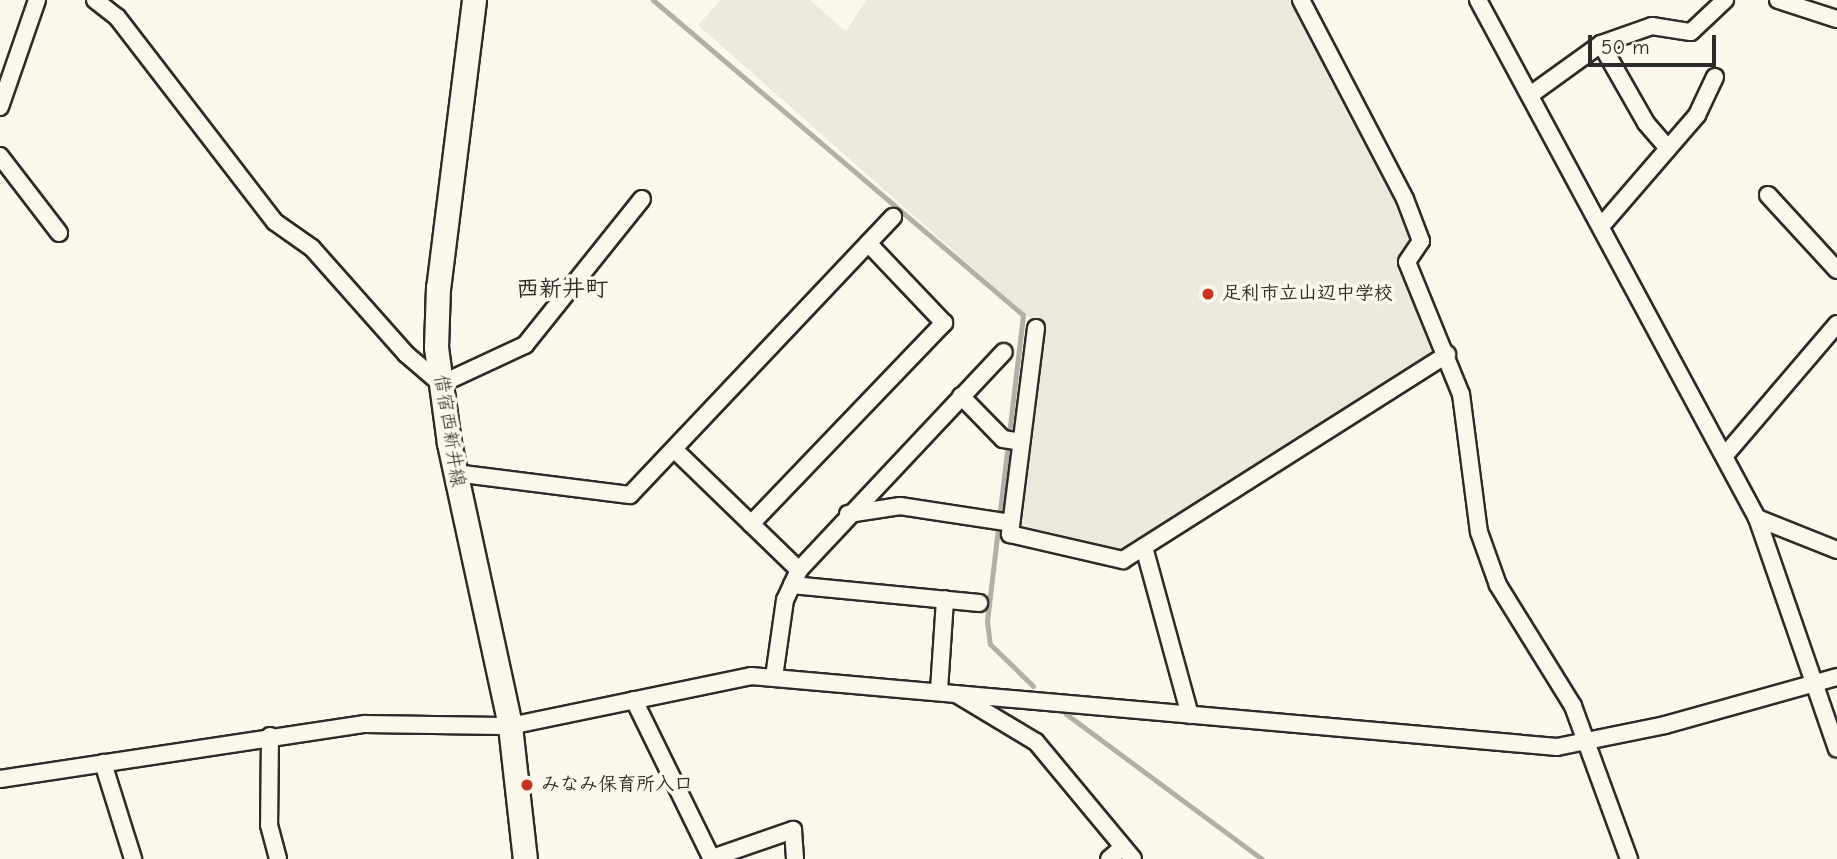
<!DOCTYPE html>
<html>
<head>
<meta charset="utf-8">
<style>
  body { margin:0 }
  #map { position:relative; width:1837px; height:859px; overflow:hidden; background:#fbf7ec; font-family:"Comic Neue","Klee One",sans-serif }
  div>[style] { position:absolute }
  .built>* { inset:0; background:#ebe8de }
  .stream>* { height:5px; margin:-2.5px; padding:0 2.5px; transform-origin:2.5px; border-radius:2.5px; background:#b1afa7 }
  .roads { filter:drop-shadow(2px 0 #2b2b2b) drop-shadow(-2px 0 #2b2b2b) drop-shadow(0 2px #2b2b2b) drop-shadow(0 -2px #2b2b2b) }
  .street>* { height:16px; margin:-8px; padding:0 8px; transform-origin:8px; border-radius:8px; background:#fbf7ec }
  .secondary>* { height:23px; margin:-11.5px; padding:0 11.5px; transform-origin:11.5px; border-radius:11.5px; background:#fbf7ec }
  .dots>* { width:19px; height:19px; translate:-50% -50%; box-sizing:border-box; border:4px solid #fbf7ec; border-radius:50% }
  span { translate:-50% -50%; white-space:nowrap; text-align:center; line-height:1.15; -webkit-text-stroke:7px #fbf7ec; paint-order:stroke }
  .poi-label { font-size:19px; color:#2b2b2b; font-weight:700 }
  .left { translate:0 -50%; text-align:left }
  .street-label { font-size:19px; color:#2b2b2b }
  .quarter-label { font-size:23px; color:#2b2b2b; font-weight:700 }
  .scale { position:absolute; left:1588px; top:35px; width:128px; height:32px; box-sizing:border-box; border:4px solid #2b2b2b; border-top:0; padding-left:9px; font-size:21px; line-height:24px; white-space:nowrap; color:#2b2b2b; -webkit-text-stroke:5px #fbf7ec; paint-order:stroke }
</style>
</head>
<body>
<div id="map">
  <div class="built">
    <div style="clip-path:polygon(721px 0,810px 0,846px 32px,866px 0,1292px 0,1405px 212px,1415px 241px,1400px 261px,1432px 352px,1123px 552px,1015px 524px,1041px 328px,698px 25px)"></div>
  </div>
  <div class="stream">
    <div style="left:653px;top:0;width:486px;rotate:40.4deg"></div>
    <div style="left:1023px;top:315px;width:308px;rotate:96.7deg"></div>
    <div style="left:987px;top:621px;width:23px;rotate:83deg"></div>
    <div style="left:990px;top:644px;width:60px;rotate:44.3deg"></div>
    <div style="left:1066px;top:714px;width:244px;rotate:36.5deg"></div>
  </div>
  <div class="roads">
    <div class="street">
      <div style="left:95px;top:0;width:28px;rotate:38deg"></div>
      <div style="left:117px;top:17px;width:259px;rotate:52.4deg"></div>
      <div style="left:275px;top:222px;width:45px;rotate:35.1deg"></div>
      <div style="left:312px;top:248px;width:142px;rotate:48.4deg"></div>
      <div style="left:406px;top:354px;width:46px;rotate:40.6deg"></div>
      <div style="left:441px;top:384px;width:93px;rotate:-24.9deg"></div>
      <div style="left:525px;top:345px;width:187px;rotate:-51.3deg"></div>
      <div style="left:1301px;top:0;width:225px;rotate:62.4deg"></div>
      <div style="left:1405px;top:199px;width:45px;rotate:69.1deg"></div>
      <div style="left:1421px;top:241px;width:25px;rotate:124deg"></div>
      <div style="left:1407px;top:262px;width:143px;rotate:67.8deg"></div>
      <div style="left:1461px;top:394px;width:139px;rotate:82.6deg"></div>
      <div style="left:1479px;top:532px;width:56px;rotate:70.3deg"></div>
      <div style="left:1498px;top:585px;width:142px;rotate:58.2deg"></div>
      <div style="left:1573px;top:706px;width:163px;rotate:69.9deg"></div>
      <div style="left:1478px;top:0;width:588px;rotate:61.69deg"></div>
      <div style="left:1757px;top:518px;width:244px;rotate:70.9deg"></div>
      <div style="left:1778px;top:0;width:62px;rotate:17.9deg"></div>
      <div style="left:1601px;top:44px;width:91px;rotate:60.3deg"></div>
      <div style="left:1646px;top:123px;width:33px;rotate:49deg"></div>
      <div style="left:1533px;top:93px;width:84px;rotate:-35.8deg"></div>
      <div style="left:1601px;top:44px;width:54px;rotate:-19.4deg"></div>
      <div style="left:1652px;top:26px;width:39px;rotate:9deg"></div>
      <div style="left:1691px;top:32px;width:47px;rotate:-43.3deg"></div>
      <div style="left:0;top:107px;width:113px;rotate:-70.9deg"></div>
      <div style="left:0;top:156px;width:97px;rotate:52.5deg"></div>
      <div style="left:1768px;top:195px;width:102px;rotate:47.4deg"></div>
      <div style="left:1603px;top:224px;width:144px;rotate:-49.2deg"></div>
      <div style="left:1697px;top:115px;width:42px;rotate:-64.7deg"></div>
      <div style="left:1036px;top:328px;width:208px;rotate:97.2deg"></div>
      <div style="left:1010px;top:534px;width:116px;rotate:13deg"></div>
      <div style="left:1123px;top:560px;width:384px;rotate:-32.4deg"></div>
      <div style="left:961px;top:396px;width:60px;rotate:45.7deg"></div>
      <div style="left:1003px;top:439px;width:18px;rotate:9deg"></div>
      <div style="left:674px;top:449px;width:174px;rotate:44.1deg"></div>
      <div style="left:1726px;top:454px;width:171px;rotate:-49.5deg"></div>
      <div style="left:455px;top:473px;width:176px;rotate:7.2deg"></div>
      <div style="left:630px;top:495px;width:383px;rotate:-46.6deg"></div>
      <div style="left:848px;top:514px;width:53px;rotate:-8.7deg"></div>
      <div style="left:900px;top:506px;width:112px;rotate:8.7deg"></div>
      <div style="left:1757px;top:518px;width:86px;rotate:21.8deg"></div>
      <div style="left:751px;top:524px;width:279px;rotate:-46.2deg"></div>
      <div style="left:944px;top:323px;width:110px;rotate:-133.5deg"></div>
      <div style="left:1144px;top:547px;width:174px;rotate:74.7deg"></div>
      <div style="left:792px;top:585px;width:188px;rotate:5.5deg"></div>
      <div style="left:774px;top:677px;width:78px;rotate:-81.9deg"></div>
      <div style="left:785px;top:600px;width:33px;rotate:-65deg"></div>
      <div style="left:799px;top:570px;width:299px;rotate:-46.8deg"></div>
      <div style="left:939px;top:690px;width:91px;rotate:-86.2deg"></div>
      <div style="left:956px;top:694px;width:93px;rotate:31deg"></div>
      <div style="left:1036px;top:742px;width:152px;rotate:50.3deg"></div>
      <div style="left:634px;top:700px;width:177px;rotate:63.9deg"></div>
      <div style="left:270px;top:736px;width:89px;rotate:90.6deg"></div>
      <div style="left:269px;top:825px;width:35px;rotate:75deg"></div>
      <div style="left:103px;top:763px;width:101px;rotate:72.6deg"></div>
      <div style="left:0;top:779px;width:369px;rotate:-8.6deg"></div>
      <div style="left:365px;top:724px;width:145px;rotate:0.8deg"></div>
      <div style="left:510px;top:726px;width:246px;rotate:-11.7deg"></div>
      <div style="left:751px;top:676px;width:809px;rotate:5.03deg"></div>
      <div style="left:1557px;top:747px;width:110px;rotate:-11.5deg"></div>
      <div style="left:1665px;top:725px;width:179px;rotate:-15.6deg"></div>
      <div style="left:712px;top:858px;width:86px;rotate:-19.1deg"></div>
      <div style="left:793px;top:830px;width:29px;rotate:86deg"></div>
      <div style="left:1109px;top:859px;width:18px;rotate:-41deg"></div>
    </div>
    <div class="secondary">
      <div style="left:474px;top:0;width:289px;rotate:97.1deg"></div>
      <div style="left:438px;top:287px;width:60px;rotate:91.9deg"></div>
      <div style="left:436px;top:347px;width:97px;rotate:82.3deg"></div>
      <div style="left:449px;top:443px;width:289px;rotate:77.8deg"></div>
      <div style="left:510px;top:726px;width:134px;rotate:83.6deg"></div>
    </div>
  </div>
  <div class="dots">
    <div style="left:1208px;top:294px;background:#c8321e"></div>
    <div style="left:527px;top:785px;background:#c8321e"></div>
  </div>
  <div class="poi-label">
    <span class="left" style="left:1222px;top:294px">足利市立山辺中学校</span>
    <span class="left" style="left:541px;top:785px">みなみ保育所入口</span>
  </div>
  <div class="street-label">
    <span style="left:449px;top:431px;rotate:81deg">借宿西新井線</span>
  </div>
  <div class="quarter-label">
    <span style="left:562px;top:289px">西新井町</span>
  </div>
  <div class="scale">50 m</div>
</div>
</body>
</html>
